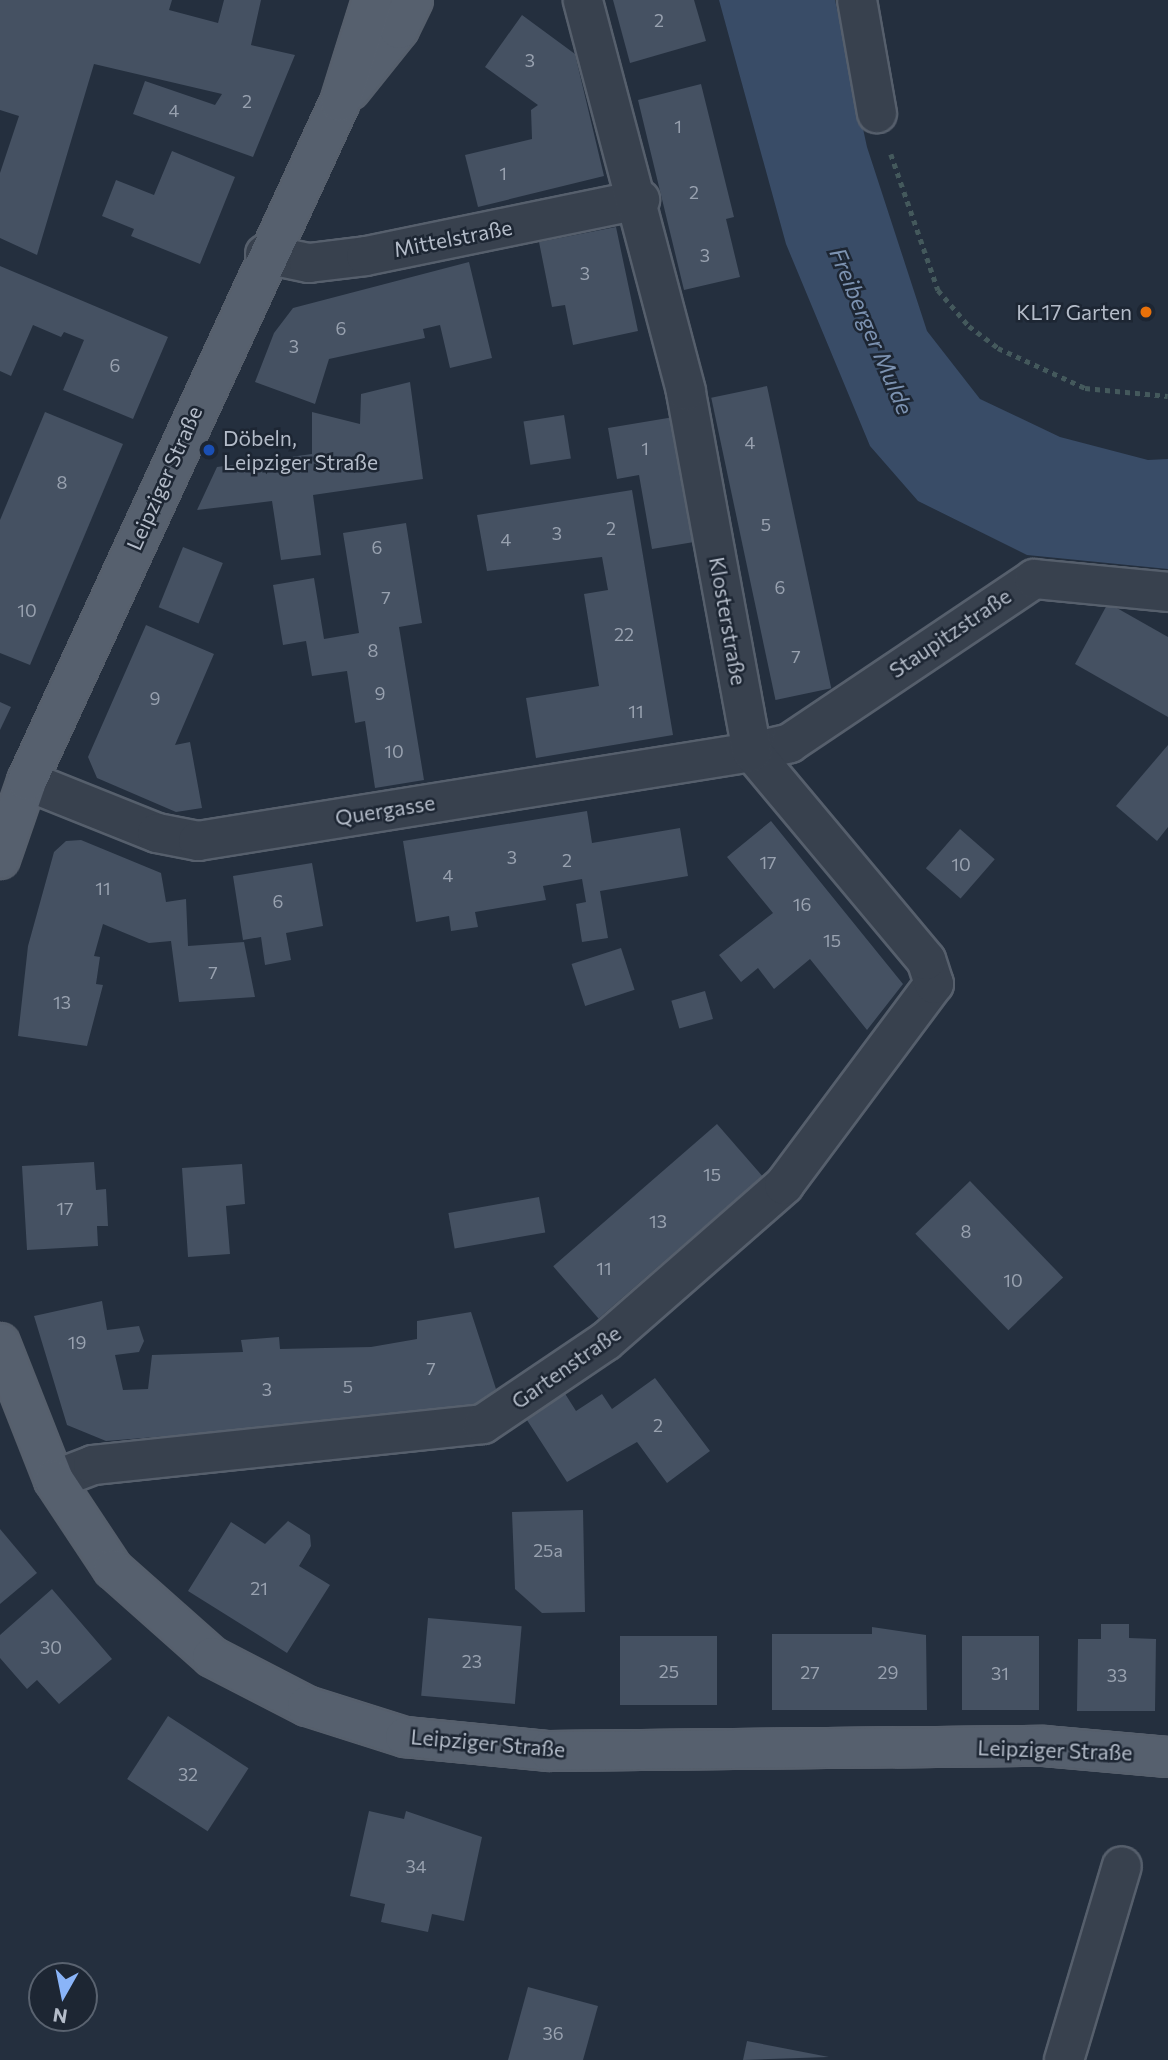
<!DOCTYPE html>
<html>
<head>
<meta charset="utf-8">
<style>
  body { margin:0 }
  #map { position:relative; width:1168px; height:2060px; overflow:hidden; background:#242f3e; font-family:Commissioner,sans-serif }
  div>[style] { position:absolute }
  .water>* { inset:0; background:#394c67 }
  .building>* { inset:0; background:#455162; transform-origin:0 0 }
  .path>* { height:4.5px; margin-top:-2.25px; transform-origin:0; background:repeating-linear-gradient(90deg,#44595c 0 5px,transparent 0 10px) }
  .roads { filter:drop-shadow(2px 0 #565f6c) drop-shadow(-2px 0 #565f6c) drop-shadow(0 2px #565f6c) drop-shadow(0 -2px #565f6c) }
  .minor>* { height:38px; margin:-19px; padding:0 19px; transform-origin:19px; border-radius:19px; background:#38414e }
  .major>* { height:38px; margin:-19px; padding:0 19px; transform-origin:19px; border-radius:19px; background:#56606e }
  .dots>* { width:19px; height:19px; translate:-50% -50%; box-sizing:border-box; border:4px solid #1d2633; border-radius:50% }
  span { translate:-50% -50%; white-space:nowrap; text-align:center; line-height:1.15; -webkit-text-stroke:5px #1d2633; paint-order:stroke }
  .number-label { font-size:18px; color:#98a1af }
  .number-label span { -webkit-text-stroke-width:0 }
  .street-label { font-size:21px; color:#b4bcc9 }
  .poi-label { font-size:21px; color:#b4bcc9 }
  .right { translate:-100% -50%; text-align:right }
  .left { translate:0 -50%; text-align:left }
  .water-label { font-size:23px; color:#7c92b1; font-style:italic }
  .north { position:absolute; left:28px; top:1962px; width:70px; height:70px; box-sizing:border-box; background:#1d2633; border:2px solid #59626f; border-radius:50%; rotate:189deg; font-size:19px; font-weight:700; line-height:28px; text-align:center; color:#b4bcc9 }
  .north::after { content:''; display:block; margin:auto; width:24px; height:32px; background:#8ab4f8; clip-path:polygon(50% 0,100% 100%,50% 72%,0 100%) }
</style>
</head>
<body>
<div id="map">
  <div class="water">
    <div style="clip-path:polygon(719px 0,835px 0,867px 147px,927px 331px,980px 399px,1060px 437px,1148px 460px,1168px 459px,1168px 569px,1027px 555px,918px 501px,870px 446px,786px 244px)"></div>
  </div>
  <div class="building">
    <div style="clip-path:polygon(0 0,172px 0,169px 10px,218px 23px,224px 0,261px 0,251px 45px,295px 55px,253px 157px,133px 114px,145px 81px,215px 105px,222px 94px,94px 64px,37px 255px,0 238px,0 173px,19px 116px,0 110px)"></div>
    <div style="clip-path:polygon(613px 0,694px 0,706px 41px,630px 63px)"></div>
    <div style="clip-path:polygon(522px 15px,575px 54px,604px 176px,478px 207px,465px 155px,532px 139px,531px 110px,538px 105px,485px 67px)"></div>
    <div style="clip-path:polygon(701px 84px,734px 217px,726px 219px,740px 277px,684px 290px,638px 100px)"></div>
    <div style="clip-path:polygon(172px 151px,235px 177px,200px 264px,131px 236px,134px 229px,102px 216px,116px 180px,154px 195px)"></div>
    <div style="clip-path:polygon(616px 227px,638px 331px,573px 345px,565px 305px,552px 307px,539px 242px)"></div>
    <div style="clip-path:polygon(469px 262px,492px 358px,450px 368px,440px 325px,423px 329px,425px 338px,329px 359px,315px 404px,255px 382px,274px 333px,293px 308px)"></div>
    <div style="clip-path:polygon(0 266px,168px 337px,133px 419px,63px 390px,84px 340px,64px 332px,61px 337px,33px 325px,11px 376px,0 371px)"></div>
    <div style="clip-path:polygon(410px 382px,423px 479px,313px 495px,321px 555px,281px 560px,272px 501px,197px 510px,217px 467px,312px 454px,312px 412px,360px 424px,361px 394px)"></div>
    <div style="left:767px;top:386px;width:309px;height:57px;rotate:78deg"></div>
    <div style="clip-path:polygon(45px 412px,123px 444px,30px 665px,0 653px,0 520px)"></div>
    <div style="left:564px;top:415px;width:44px;height:41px;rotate:81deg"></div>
    <div style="clip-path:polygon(674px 417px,694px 542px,652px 549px,639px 475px,617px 479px,608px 428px)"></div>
    <div style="clip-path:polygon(632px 490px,673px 735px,536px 758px,526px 698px,599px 686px,584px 594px,608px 590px,602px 557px,487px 571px,477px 515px)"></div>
    <div style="clip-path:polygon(406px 523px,422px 623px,399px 627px,424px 780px,375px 788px,365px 721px,355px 723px,347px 671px,312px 676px,306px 641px,283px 645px,273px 585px,314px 578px,324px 639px,359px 633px,343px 533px)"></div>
    <div style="left:183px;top:547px;width:43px;height:65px;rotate:22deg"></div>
    <div style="clip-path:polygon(1108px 603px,1168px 637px,1168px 717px,1075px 664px)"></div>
    <div style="clip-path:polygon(146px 625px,214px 654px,175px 745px,190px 742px,202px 808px,176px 812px,97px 778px,88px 757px)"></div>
    <div style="clip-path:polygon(0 702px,11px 707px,0 730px)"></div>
    <div style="clip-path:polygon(1168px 745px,1168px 827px,1157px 841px,1116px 806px)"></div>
    <div style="clip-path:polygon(587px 811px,592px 843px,680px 828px,688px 876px,600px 891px,608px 938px,582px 942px,576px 904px,586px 902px,582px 879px,543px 886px,546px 900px,475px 912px,478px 927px,451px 931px,449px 916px,416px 922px,403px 841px)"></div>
    <div style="clip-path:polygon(771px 821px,903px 984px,867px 1030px,810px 959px,774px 989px,758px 968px,741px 982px,719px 955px,773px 913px,727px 857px)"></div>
    <div style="left:960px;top:829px;width:46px;height:52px;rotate:41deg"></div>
    <div style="clip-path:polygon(81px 840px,161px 873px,166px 902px,186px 899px,188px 946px,244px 942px,255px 997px,179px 1002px,171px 941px,149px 943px,103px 924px,94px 956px,100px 957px,96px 984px,103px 985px,87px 1046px,18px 1036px,28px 946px,54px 852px,66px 841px)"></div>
    <div style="clip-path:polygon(312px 863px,323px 926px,286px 933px,291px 960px,265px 965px,261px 937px,243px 940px,233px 876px)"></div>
    <div style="left:621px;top:948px;width:44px;height:52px;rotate:72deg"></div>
    <div style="left:705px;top:991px;width:29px;height:35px;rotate:74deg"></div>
    <div style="left:717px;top:1124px;width:69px;height:217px;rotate:49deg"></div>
    <div style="clip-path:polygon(94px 1162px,96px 1190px,106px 1189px,108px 1226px,97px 1226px,98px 1246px,27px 1250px,22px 1166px)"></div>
    <div style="clip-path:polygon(242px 1164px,245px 1204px,226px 1206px,230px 1254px,188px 1257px,182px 1168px)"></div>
    <div style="left:970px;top:1181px;width:134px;height:76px;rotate:46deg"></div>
    <div style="left:539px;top:1197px;width:36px;height:92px;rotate:80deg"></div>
    <div style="clip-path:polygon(102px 1301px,107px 1330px,139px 1326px,144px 1341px,139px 1352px,115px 1355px,123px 1390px,148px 1389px,152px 1355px,243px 1352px,241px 1340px,279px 1337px,280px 1349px,371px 1347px,417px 1339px,417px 1321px,471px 1312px,496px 1389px,465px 1412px,106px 1441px,67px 1425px,34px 1316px)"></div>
    <div style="clip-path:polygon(655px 1378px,710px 1451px,667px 1483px,637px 1442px,567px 1482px,525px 1417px,564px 1392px,576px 1411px,602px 1394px,612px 1409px)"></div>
    <div style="clip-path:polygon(583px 1510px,585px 1612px,542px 1613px,515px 1589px,512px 1512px)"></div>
    <div style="clip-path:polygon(288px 1521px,310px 1535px,311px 1546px,299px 1566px,330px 1585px,287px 1653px,188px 1591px,231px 1522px,265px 1544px)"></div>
    <div style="clip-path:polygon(0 1529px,37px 1573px,0 1604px)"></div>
    <div style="clip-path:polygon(52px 1589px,112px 1659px,59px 1704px,37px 1680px,27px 1689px,0 1658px,0 1635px)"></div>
    <div style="left:428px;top:1618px;width:94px;height:78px;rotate:5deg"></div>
    <div style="clip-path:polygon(1101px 1624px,1129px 1624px,1129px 1638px,1156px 1639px,1155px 1711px,1077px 1711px,1078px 1639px,1101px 1639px)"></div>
    <div style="clip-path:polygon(872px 1627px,926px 1635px,927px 1710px,772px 1710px,772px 1634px,872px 1634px)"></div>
    <div style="left:620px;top:1636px;width:97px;height:69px"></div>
    <div style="left:962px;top:1636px;width:77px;height:74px"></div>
    <div style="left:168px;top:1716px;width:96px;height:75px;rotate:33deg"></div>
    <div style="clip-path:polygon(369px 1811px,404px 1819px,406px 1811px,482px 1837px,464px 1921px,432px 1914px,428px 1932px,381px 1922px,385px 1904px,350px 1896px)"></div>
    <div style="clip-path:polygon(528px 1987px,598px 2006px,583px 2060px,508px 2060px)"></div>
    <div style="clip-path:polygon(747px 2041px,829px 2057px,743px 2060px)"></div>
  </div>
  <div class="path">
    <div style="left:891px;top:154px;width:144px;rotate:70.9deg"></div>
    <div style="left:938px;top:290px;width:48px;rotate:49.3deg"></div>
    <div style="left:969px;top:326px;width:36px;rotate:37deg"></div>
    <div style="left:998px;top:348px;width:96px;rotate:24.7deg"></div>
    <div style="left:1085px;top:388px;width:83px;rotate:5.5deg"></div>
  </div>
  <div class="roads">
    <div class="minor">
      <div style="left:857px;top:0;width:115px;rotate:80deg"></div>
      <div style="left:265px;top:254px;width:45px;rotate:11.6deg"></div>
      <div style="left:309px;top:263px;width:57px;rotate:-7deg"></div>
      <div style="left:366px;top:256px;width:280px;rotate:-11.6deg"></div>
      <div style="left:27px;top:781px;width:140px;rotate:21.8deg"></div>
      <div style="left:157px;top:833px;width:42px;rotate:11deg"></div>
      <div style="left:198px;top:841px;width:561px;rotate:-9.13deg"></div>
      <div style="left:752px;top:752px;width:39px;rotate:-13deg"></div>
      <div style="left:790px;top:743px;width:294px;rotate:-33.9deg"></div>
      <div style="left:1034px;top:579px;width:135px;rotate:5.5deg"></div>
      <div style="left:54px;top:1480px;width:42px;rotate:-21deg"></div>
      <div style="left:93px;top:1465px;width:392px;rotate:-6deg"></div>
      <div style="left:483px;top:1424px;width:148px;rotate:-34deg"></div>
      <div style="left:606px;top:1341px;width:237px;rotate:-41.2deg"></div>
      <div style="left:784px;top:1185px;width:251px;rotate:-53.3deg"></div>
      <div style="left:934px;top:984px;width:25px;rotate:-108deg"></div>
      <div style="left:926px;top:960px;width:271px;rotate:-129.9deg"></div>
      <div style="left:752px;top:752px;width:367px;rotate:-100.4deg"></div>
      <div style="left:686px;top:391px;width:404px;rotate:-104.8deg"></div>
      <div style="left:1064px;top:2060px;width:202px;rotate:-73.4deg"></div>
    </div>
    <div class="major">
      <div style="left:350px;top:90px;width:78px;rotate:-51.2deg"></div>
      <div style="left:399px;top:29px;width:32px;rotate:-64deg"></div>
      <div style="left:0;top:859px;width:83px;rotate:-70.9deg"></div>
      <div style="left:27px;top:781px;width:748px;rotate:-65.25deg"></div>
      <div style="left:340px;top:102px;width:107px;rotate:-72.6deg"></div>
      <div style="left:0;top:1343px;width:147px;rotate:68.5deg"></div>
      <div style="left:54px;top:1480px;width:107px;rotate:56.5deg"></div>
      <div style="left:113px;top:1569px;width:132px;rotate:41.6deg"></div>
      <div style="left:212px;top:1657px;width:107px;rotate:27.3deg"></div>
      <div style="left:307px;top:1706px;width:103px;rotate:17.6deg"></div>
      <div style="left:405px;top:1737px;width:145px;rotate:5.6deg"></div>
      <div style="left:549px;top:1751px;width:495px;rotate:-0.6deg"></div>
      <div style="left:1044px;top:1746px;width:124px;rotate:5.1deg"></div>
    </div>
  </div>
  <div class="dots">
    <div style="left:1146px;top:312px;background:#e8710a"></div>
    <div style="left:209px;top:450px;background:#1a4fb4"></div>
  </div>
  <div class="number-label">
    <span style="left:659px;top:20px">2</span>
    <span style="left:530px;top:60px">3</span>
    <span style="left:247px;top:101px">2</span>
    <span style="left:174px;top:110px">4</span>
    <span style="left:678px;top:126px">1</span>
    <span style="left:503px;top:173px">1</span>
    <span style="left:694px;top:192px">2</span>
    <span style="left:705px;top:255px">3</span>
    <span style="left:585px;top:273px">3</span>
    <span style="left:341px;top:328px">6</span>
    <span style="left:294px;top:346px">3</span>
    <span style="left:115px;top:365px">6</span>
    <span style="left:750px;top:442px">4</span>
    <span style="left:645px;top:448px">1</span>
    <span style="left:62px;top:482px">8</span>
    <span style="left:766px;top:524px">5</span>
    <span style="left:611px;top:528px">2</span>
    <span style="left:557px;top:533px">3</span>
    <span style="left:506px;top:539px">4</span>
    <span style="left:377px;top:547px">6</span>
    <span style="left:780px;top:587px">6</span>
    <span style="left:386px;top:597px">7</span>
    <span style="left:27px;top:610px">10</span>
    <span style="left:624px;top:634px">22</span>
    <span style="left:373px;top:650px">8</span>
    <span style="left:796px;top:656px">7</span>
    <span style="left:380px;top:693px">9</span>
    <span style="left:155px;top:698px">9</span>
    <span style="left:636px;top:711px">11</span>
    <span style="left:394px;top:751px">10</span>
    <span style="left:512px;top:857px">3</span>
    <span style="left:567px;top:860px">2</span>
    <span style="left:768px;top:862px">17</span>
    <span style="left:961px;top:864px">10</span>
    <span style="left:448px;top:875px">4</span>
    <span style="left:103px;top:888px">11</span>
    <span style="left:278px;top:901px">6</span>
    <span style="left:802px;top:904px">16</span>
    <span style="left:832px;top:940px">15</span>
    <span style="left:213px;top:972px">7</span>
    <span style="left:62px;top:1002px">13</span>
    <span style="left:712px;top:1174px">15</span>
    <span style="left:65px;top:1208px">17</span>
    <span style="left:658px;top:1221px">13</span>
    <span style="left:966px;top:1231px">8</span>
    <span style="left:604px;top:1268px">11</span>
    <span style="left:1013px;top:1280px">10</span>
    <span style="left:77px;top:1342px">19</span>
    <span style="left:431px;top:1368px">7</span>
    <span style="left:348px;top:1386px">5</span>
    <span style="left:267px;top:1389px">3</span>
    <span style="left:658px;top:1425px">2</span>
    <span style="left:548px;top:1550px">25a</span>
    <span style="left:259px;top:1588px">21</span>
    <span style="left:51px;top:1647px">30</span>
    <span style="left:472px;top:1661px">23</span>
    <span style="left:669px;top:1671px">25</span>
    <span style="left:810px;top:1672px">27</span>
    <span style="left:888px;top:1672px">29</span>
    <span style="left:1000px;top:1673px">31</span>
    <span style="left:1117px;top:1675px">33</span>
    <span style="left:188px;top:1774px">32</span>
    <span style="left:416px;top:1866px">34</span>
    <span style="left:553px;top:2033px">36</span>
  </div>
  <div class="street-label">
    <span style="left:453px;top:238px;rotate:-11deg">Mittelstraße</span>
    <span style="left:164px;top:478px;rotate:-66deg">Leipziger Straße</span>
    <span style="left:728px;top:621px;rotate:80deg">Klosterstraße</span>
    <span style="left:950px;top:633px;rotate:-34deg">Staupitzstraße</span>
    <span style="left:385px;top:810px;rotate:-9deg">Quergasse</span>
    <span style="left:566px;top:1367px;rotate:-35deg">Gartenstraße</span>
    <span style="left:488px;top:1743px;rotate:5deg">Leipziger Straße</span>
    <span style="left:1055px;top:1750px;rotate:2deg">Leipziger Straße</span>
  </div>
  <div class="poi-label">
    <span class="right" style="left:1132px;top:312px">KL17 Garten</span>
    <span class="left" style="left:223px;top:450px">Döbeln,<br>Leipziger Straße</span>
  </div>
  <div class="water-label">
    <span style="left:872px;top:331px;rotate:67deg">Freiberger Mulde</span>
  </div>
  <div class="north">N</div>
</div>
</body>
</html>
